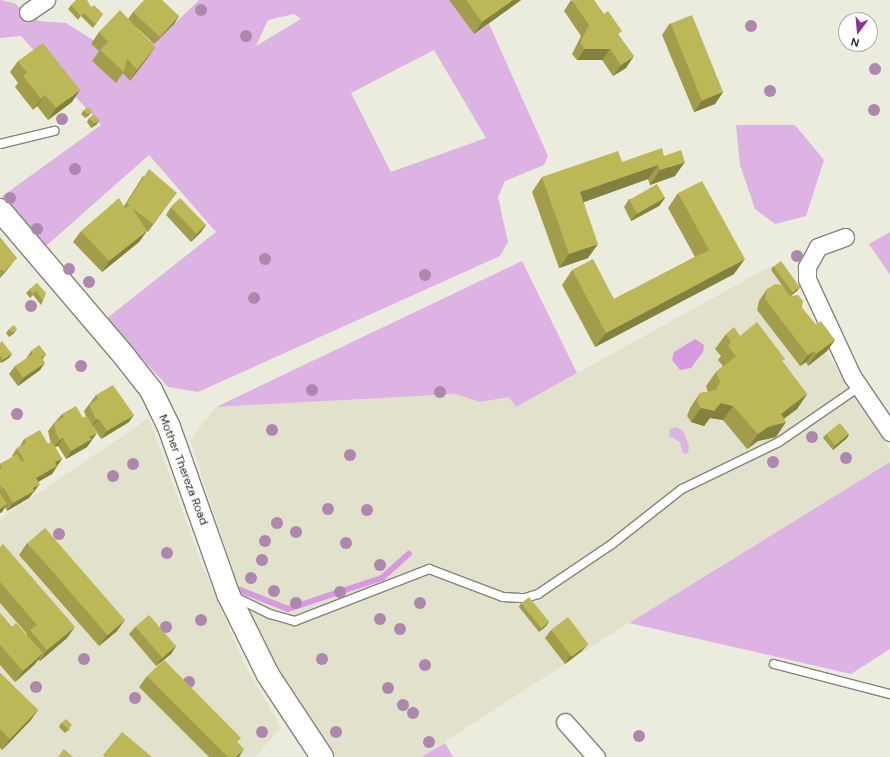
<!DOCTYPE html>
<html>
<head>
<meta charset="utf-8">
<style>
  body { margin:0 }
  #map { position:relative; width:890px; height:757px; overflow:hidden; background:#ececde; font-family:"DM Sans",sans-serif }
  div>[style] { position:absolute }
  .built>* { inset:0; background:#e1e1cc }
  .green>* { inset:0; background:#ddb3e3 }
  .water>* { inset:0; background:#d79ae1 }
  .stream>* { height:5.5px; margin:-2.75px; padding:0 2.75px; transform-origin:2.75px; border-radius:2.75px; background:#d79ae1 }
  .roads { filter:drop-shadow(1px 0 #858478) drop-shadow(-1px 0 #858478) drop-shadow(0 1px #858478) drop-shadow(0 -1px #858478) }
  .lane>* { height:8px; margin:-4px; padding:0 4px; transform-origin:4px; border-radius:4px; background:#fff }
  .street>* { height:17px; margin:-8.5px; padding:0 8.5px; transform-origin:8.5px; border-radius:8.5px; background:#fff }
  .secondary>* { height:22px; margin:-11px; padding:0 11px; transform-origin:11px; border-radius:11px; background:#fff }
  .trees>* { width:12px; height:12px; margin:-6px; border-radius:50%; background:#ae87af }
  .wall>* { inset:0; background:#a29d4b }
  .shaded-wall>* { inset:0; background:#84803d }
  .building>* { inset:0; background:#bcb757; transform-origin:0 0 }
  span { translate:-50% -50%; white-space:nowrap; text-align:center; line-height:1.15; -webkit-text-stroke:3px #fff; paint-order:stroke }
  .street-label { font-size:12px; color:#2d2c27 }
  .north { position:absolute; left:838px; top:12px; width:40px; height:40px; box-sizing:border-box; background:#fff; border:1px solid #ababa9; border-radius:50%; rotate:196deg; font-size:11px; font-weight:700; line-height:16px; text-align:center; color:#2d2c27 }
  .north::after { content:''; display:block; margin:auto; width:14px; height:18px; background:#8e329c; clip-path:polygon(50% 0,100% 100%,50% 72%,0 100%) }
</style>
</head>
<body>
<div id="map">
  <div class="built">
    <div style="clip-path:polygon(769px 267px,890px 449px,890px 462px,630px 622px,421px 757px,327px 757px,255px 636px,190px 440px,216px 407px,455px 394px,480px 402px,509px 397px,516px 407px)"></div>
    <div style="clip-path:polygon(149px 418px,202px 565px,244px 663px,281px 728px,255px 757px,0 757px,0 519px)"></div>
  </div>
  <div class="green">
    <div style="clip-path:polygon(evenodd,0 0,14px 3px,39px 21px,66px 23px,98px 43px,134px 51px,169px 29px,199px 0,449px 0,474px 34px,489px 24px,548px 156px,544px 165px,505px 181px,498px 197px,508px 242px,500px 256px,198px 392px,168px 387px,106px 319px,216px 232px,149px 155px,46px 246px,1px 197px,101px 125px,21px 36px,0 38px,0 0,294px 14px,301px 19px,256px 46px,268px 20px,294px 14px,0 0,434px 50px,486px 138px,391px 172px,351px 93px,434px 50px)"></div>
    <div style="clip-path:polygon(736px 125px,795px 125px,824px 160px,806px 216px,775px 224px,755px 209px,740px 165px)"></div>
    <div style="clip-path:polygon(890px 232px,890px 275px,869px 244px)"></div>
    <div style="clip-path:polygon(522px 261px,577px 373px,516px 407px,509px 397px,480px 402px,455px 394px,216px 407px)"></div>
    <div style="clip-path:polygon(676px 427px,683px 431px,689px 445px,688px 453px,684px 454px,682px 451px,680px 442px,669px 436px,670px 429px)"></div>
    <div style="clip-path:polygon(890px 462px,890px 649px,851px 674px,629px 623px)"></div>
    <div style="clip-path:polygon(445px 743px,453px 757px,421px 757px)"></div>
  </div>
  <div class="water">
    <div style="clip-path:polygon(695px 339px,704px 345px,703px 352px,691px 368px,680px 370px,672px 360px,674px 352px)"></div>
  </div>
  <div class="stream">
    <div style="left:233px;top:587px;width:59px;rotate:21.8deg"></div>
    <div style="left:288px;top:609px;width:99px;rotate:-18.3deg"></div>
    <div style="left:382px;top:578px;width:36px;rotate:-42deg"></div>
  </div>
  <div class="roads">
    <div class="lane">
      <div style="left:0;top:144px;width:56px;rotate:-13.5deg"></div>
      <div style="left:235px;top:597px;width:39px;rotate:26deg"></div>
      <div style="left:270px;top:614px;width:26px;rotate:16deg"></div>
      <div style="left:295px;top:621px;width:144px;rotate:-21.2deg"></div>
      <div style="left:429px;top:569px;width:79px;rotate:20.7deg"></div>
      <div style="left:503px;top:597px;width:22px;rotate:3deg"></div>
      <div style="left:525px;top:598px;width:14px;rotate:-17deg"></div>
      <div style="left:538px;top:594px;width:89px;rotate:-34deg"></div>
      <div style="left:612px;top:544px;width:89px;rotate:-38.2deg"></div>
      <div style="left:682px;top:489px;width:108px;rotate:-25.9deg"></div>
      <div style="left:779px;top:442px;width:97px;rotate:-34.5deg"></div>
      <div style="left:774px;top:664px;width:120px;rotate:14.5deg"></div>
    </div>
    <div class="street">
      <div style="left:28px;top:12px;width:22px;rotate:-34deg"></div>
      <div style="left:845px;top:237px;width:29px;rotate:160deg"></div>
      <div style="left:818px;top:247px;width:23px;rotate:119deg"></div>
      <div style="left:807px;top:267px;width:12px;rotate:90deg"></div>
      <div style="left:807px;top:279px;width:107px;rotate:65.1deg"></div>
      <div style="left:852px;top:376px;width:68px;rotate:55.8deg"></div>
      <div style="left:565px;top:722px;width:47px;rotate:48.5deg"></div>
    </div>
    <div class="secondary">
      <div style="left:0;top:210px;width:193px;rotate:49.6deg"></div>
      <div style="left:125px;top:357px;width:42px;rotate:51.8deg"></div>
      <div style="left:151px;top:390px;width:41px;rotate:64.1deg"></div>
      <div style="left:169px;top:427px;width:177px;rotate:70.5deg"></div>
      <div style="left:228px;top:594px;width:90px;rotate:63.7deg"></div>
      <div style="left:268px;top:675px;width:98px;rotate:56.6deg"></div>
    </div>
  </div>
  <div class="trees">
    <div style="left:201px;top:10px"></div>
    <div style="left:751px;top:26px"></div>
    <div style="left:246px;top:36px"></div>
    <div style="left:875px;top:69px"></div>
    <div style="left:770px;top:91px"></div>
    <div style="left:874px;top:110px"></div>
    <div style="left:62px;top:119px"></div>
    <div style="left:75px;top:169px"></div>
    <div style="left:10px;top:198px"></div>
    <div style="left:37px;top:229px"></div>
    <div style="left:797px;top:256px"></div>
    <div style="left:265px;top:259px"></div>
    <div style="left:69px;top:269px"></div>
    <div style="left:425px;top:275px"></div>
    <div style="left:89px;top:282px"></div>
    <div style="left:254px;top:298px"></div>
    <div style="left:31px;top:306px"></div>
    <div style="left:81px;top:366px"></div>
    <div style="left:312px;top:390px"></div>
    <div style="left:440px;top:392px"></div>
    <div style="left:17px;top:414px"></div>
    <div style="left:272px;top:430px"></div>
    <div style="left:812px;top:437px"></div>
    <div style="left:350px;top:455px"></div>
    <div style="left:846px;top:458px"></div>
    <div style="left:773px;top:462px"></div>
    <div style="left:133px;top:464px"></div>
    <div style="left:113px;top:476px"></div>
    <div style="left:328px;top:509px"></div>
    <div style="left:367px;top:510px"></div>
    <div style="left:277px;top:523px"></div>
    <div style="left:296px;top:532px"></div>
    <div style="left:59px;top:534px"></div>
    <div style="left:265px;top:541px"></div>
    <div style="left:346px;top:543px"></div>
    <div style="left:167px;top:553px"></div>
    <div style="left:262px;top:560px"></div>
    <div style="left:380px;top:565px"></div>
    <div style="left:251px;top:578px"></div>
    <div style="left:274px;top:591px"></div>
    <div style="left:340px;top:592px"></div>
    <div style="left:296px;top:603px"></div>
    <div style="left:420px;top:603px"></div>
    <div style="left:380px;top:619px"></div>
    <div style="left:201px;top:620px"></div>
    <div style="left:166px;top:627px"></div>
    <div style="left:400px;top:629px"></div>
    <div style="left:84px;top:659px"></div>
    <div style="left:322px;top:659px"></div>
    <div style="left:425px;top:665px"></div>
    <div style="left:189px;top:682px"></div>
    <div style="left:36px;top:687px"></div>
    <div style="left:388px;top:688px"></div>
    <div style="left:135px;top:698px"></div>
    <div style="left:403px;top:705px"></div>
    <div style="left:413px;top:713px"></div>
    <div style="left:262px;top:732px"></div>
    <div style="left:336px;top:732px"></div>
    <div style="left:639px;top:736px"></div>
    <div style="left:429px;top:742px"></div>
  </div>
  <div class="wall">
    <div style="clip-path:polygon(449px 0,521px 0,474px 34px)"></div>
    <div style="clip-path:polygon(571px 0,619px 35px,626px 68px,613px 76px,602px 60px,577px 60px,572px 54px,581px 36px,564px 11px)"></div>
    <div style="clip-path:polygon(71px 5px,91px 7px,103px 14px,93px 28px,81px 16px,78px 20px,68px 9px)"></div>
    <div style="clip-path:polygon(133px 12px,179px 16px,174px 24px,154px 44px,133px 24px,155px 47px,130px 81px,123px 73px,116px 83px,92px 61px,99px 51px,91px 44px,99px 32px,128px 19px)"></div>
    <div style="clip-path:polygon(670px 23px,723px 92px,715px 104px,694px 112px,662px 35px)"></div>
    <div style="clip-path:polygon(18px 61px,72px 102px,48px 120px,37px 106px,33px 110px,15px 87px,18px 83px,10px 72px)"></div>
    <div style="clip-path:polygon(84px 110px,89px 115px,85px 118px,81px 114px)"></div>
    <div style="clip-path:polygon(89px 118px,97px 124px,91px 128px,87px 122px)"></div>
    <div style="clip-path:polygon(664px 156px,675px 176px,650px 185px,648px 179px,584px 202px,588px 258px,559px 268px,532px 192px,542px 177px,622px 162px)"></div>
    <div style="clip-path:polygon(143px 176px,171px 200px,148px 232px,147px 231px,139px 242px,102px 272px,73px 242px,81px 231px,124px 206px)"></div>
    <div style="clip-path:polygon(678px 193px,734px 274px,595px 347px,562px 285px,572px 270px,614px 299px,695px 257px,668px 208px)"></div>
    <div style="clip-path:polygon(665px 198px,659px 206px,631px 221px,624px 207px,629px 199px)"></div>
    <div style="clip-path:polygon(171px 207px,206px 225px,201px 232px,191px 242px,166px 215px)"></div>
    <div style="clip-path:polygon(0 237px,11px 265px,0 278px)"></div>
    <div style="clip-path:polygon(773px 266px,800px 287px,797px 291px,791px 296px,802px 308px,816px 325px,835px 340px,827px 351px,808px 366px,806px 362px,800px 366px,757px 310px,759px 301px,767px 289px,786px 291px,771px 270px)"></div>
    <div style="clip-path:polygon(37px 283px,43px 301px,41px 305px,33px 295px,30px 298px,26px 293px,29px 290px)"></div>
    <div style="clip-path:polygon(9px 329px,14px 333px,9px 337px,6px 333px)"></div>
    <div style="clip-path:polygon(726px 334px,740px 336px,783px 362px,807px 394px,797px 409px,784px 418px,776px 437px,758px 441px,747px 449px,723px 420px,710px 418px,704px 426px,691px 422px,687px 416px,690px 408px,700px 393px,708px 392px,706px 386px,716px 372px,723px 366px,718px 360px,721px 356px,715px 349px)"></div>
    <div style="clip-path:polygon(0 343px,12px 354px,9px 358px,1px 363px,0 362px)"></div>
    <div style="clip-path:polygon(31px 351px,46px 354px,43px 359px,40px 370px,18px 386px,9px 374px,15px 366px,26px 359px)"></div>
    <div style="clip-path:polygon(96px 395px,129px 422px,101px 439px,93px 426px,91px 441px,87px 447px,66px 459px,58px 446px,55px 447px,62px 459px,52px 474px,38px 482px,34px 492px,33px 492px,29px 498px,7px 511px,5px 507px,2px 512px,0 513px,0 464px,13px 457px,12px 456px,17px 448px,19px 448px,24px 439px,48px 444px,51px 442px,50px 440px,48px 431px,54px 423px,56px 421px,62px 414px,83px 418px,86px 417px,84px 411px)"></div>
    <div style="clip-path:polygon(826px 434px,849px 434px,847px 438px,833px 450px,823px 438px)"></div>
    <div style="clip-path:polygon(27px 543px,117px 631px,99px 646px,19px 555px)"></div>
    <div style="clip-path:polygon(0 547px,67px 638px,40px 661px,38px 660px,35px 664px,15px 682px,0 665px,0 613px,12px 627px,27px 635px,27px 634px,0 603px)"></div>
    <div style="clip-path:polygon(521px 603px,549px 622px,546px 626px,539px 632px,519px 607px)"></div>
    <div style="clip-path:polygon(135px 627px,176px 646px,171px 654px,156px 666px,129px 634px)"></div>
    <div style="clip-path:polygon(551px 630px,582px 651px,565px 664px,545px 638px)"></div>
    <div style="clip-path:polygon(0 673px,38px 710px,30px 721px,2px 750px,0 748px)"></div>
    <div style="clip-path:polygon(147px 676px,238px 743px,239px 757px,209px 757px,139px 687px)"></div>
    <div style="clip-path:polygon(61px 723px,70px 729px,65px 733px,59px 727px)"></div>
  </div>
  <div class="shaded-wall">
    <div style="clip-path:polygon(513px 0,521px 0,474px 34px,482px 22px)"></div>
    <div style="clip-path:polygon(179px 16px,174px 24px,154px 44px,160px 37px)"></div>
    <div style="clip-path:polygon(155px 47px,147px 59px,130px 81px,137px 70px)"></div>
    <div style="clip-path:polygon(585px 49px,610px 49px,602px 60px,577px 60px)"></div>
    <div style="clip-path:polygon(634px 56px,626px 68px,613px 76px,621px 65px)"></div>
    <div style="clip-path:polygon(80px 90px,72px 102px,48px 120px,56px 108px)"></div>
    <div style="clip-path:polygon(723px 92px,715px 104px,694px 112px,702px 101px)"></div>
    <div style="clip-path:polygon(45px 95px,37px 106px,33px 110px,41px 99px)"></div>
    <div style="clip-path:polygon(92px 111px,89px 115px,85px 118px,88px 114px)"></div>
    <div style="clip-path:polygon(99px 120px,97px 124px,91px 128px,94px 124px)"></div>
    <div style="clip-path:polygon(685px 162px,675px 176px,650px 185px,660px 170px)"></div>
    <div style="clip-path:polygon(658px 165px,648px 179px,570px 207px,580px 192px)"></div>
    <div style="clip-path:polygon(665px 198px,659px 206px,631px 221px,637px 213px)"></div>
    <div style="clip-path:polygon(206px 225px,201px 232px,191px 242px,197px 234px)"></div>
    <div style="clip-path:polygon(147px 231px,139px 242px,102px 272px,109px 261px)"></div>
    <div style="clip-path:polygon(598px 244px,588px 258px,559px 268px,569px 254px)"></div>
    <div style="clip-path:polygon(17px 258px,11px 265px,0 278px,4px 272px)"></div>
    <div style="clip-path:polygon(745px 259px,734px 274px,595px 347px,606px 333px)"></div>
    <div style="clip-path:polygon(800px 287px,797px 291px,790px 296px,793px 293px)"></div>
    <div style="clip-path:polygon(17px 329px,14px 333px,9px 337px,12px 333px)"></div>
    <div style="clip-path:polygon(835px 340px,827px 351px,808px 366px,816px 354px)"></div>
    <div style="clip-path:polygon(814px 351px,806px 362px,800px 366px,808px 355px)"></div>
    <div style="clip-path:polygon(12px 354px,9px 358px,1px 363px,3px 360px)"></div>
    <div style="clip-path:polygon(45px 363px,40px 370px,18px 386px,23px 378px)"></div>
    <div style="clip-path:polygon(807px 394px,797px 409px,776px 425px,786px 422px,776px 437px,758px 441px,747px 449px,758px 434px,768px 427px,781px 414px)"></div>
    <div style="clip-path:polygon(721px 403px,733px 406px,723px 420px,710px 418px,704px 426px,691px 422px,701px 408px)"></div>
    <div style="clip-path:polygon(134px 415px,129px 422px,101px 439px,107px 431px)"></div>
    <div style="clip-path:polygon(99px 419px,93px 426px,91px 428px,96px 420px)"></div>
    <div style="clip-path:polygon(97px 433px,87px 447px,66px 459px,71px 451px,89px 437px)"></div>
    <div style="clip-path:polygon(849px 434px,847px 438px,833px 450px,835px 446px)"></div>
    <div style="clip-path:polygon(63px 438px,58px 446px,55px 447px,60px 440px)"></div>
    <div style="clip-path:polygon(62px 459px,56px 467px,55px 462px)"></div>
    <div style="clip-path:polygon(57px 466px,52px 474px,31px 486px,36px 478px)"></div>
    <div style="clip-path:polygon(40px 484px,29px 498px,7px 511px,13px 503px,33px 488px)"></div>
    <div style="clip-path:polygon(7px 504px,2px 512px,0 513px,0 509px)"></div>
    <div style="clip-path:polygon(125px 620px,117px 631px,99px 646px,107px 635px)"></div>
    <div style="clip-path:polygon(549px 622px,546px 626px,539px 632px,542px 628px)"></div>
    <div style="clip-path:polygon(75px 627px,67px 638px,40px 661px,47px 650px)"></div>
    <div style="clip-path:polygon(588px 644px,582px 651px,565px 664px,570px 656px)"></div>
    <div style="clip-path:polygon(176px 646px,171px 654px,156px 666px,162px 658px)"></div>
    <div style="clip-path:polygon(43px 653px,35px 664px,15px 682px,23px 671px)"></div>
    <div style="clip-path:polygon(38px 710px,30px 721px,2px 750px,10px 739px)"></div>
    <div style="clip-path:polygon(244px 749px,239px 757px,236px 757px)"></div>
  </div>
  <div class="building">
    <div style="clip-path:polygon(76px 0,87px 0,91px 7px,94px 5px,103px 14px,95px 24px,84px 13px,81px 16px,71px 5px)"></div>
    <div style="clip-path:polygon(144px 0,162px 0,179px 16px,160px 37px,133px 12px)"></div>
    <div style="clip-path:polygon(466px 0,513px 0,482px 22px)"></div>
    <div style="clip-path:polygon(572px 0,594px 0,604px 14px,608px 11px,622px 31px,618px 34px,634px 56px,621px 65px,610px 49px,585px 49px,580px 43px,589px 25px)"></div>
    <div style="clip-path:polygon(120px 10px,155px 47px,137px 70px,127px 58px,124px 72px,100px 50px,108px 42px,99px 32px)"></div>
    <div style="left:692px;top:15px;width:83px;height:23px;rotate:68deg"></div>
    <div style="clip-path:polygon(43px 43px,80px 90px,56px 108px,45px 95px,41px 99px,23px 76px,27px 73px,18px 61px)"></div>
    <div style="clip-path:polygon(88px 107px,92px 111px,88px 114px,84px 110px)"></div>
    <div style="left:94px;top:114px;width:8px;height:6px;rotate:50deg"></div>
    <div style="clip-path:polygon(662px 148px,664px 156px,681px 150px,685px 162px,660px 170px,658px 165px,580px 192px,598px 244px,569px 254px,542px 177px,618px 151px,622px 162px)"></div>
    <div style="clip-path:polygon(149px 169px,177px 193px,153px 224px,131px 207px,130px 205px,127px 203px)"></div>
    <div style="clip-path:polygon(702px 181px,745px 259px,606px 333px,572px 270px,593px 259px,614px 299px,709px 250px,678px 193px)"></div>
    <div style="left:657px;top:184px;width:16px;height:32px;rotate:60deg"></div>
    <div style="clip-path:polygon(119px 198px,125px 208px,130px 205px,147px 231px,109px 261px,81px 231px)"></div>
    <div style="left:180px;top:198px;width:37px;height:13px;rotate:46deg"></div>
    <div style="clip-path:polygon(0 237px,17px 258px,4px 272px,2px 269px,0 271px)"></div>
    <div style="left:781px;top:261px;width:32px;height:9px;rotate:54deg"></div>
    <div style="clip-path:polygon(37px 283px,46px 293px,43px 301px,36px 291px,33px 294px,29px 290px)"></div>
    <div style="clip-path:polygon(775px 284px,782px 285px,790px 296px,798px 295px,803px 301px,802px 308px,816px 325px,821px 321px,835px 340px,816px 354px,814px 351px,808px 355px,765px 299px,767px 289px)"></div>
    <div style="clip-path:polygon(757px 322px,785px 359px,782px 361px,807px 394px,781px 414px,786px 422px,768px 427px,758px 434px,733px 406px,721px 403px,714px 411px,701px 408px,697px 401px,700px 393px,716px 390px,720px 381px,716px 372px,736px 356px,728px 346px,731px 342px,726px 334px,734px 327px,740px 336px)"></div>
    <div style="left:14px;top:325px;width:5px;height:6px;rotate:53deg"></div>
    <div style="clip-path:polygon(2px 341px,12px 354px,3px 360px,0 355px,0 343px)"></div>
    <div style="clip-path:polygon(39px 345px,46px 354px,41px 357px,45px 363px,23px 378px,15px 366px,33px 354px,31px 351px)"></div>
    <div style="clip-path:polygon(113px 385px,134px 415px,107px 431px,99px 419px,96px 420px,89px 404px,98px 399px,96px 395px)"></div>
    <div style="clip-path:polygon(76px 406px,83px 418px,87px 416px,97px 433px,89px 437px,92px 439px,71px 451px,63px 438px,60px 440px,56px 433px,54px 423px,64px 417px,62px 414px)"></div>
    <div style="left:840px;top:423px;width:14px;height:18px;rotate:51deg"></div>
    <div style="clip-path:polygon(40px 430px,48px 444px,52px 442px,62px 459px,55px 462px,57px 466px,36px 478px,40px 484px,33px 488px,34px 491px,13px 503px,4px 488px,2px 489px,0 485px,0 469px,2px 468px,0 464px,17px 454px,22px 462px,24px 460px,17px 448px,26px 443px,24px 439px)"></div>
    <div style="clip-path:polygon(0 493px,7px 504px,0 509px)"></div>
    <div style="left:45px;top:528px;width:122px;height:23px;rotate:49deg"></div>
    <div style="clip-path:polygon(3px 544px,75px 627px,47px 650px,30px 630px,37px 625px,0 582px,0 547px)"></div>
    <div style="left:529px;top:597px;width:32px;height:10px;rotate:51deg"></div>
    <div style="clip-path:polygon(0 613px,12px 627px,16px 623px,43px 653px,23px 671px,0 645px)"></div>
    <div style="left:149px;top:615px;width:41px;height:18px;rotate:49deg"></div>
    <div style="left:568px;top:617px;width:34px;height:21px;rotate:53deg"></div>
    <div style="clip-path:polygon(164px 660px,241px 738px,237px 742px,244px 749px,236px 757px,228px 757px,147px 676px)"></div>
    <div style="clip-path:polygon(0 673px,38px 710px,10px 739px,0 729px)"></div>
    <div style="clip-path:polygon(66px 719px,72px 725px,68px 729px,61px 723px)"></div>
    <div style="clip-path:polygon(122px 732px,152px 757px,105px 757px,103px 755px)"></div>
    <div style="clip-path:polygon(64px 749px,73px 757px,58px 757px)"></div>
  </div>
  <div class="street-label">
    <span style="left:183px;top:470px;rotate:69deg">Mother Thereza Road</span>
  </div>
  <div class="north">N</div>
</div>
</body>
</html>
